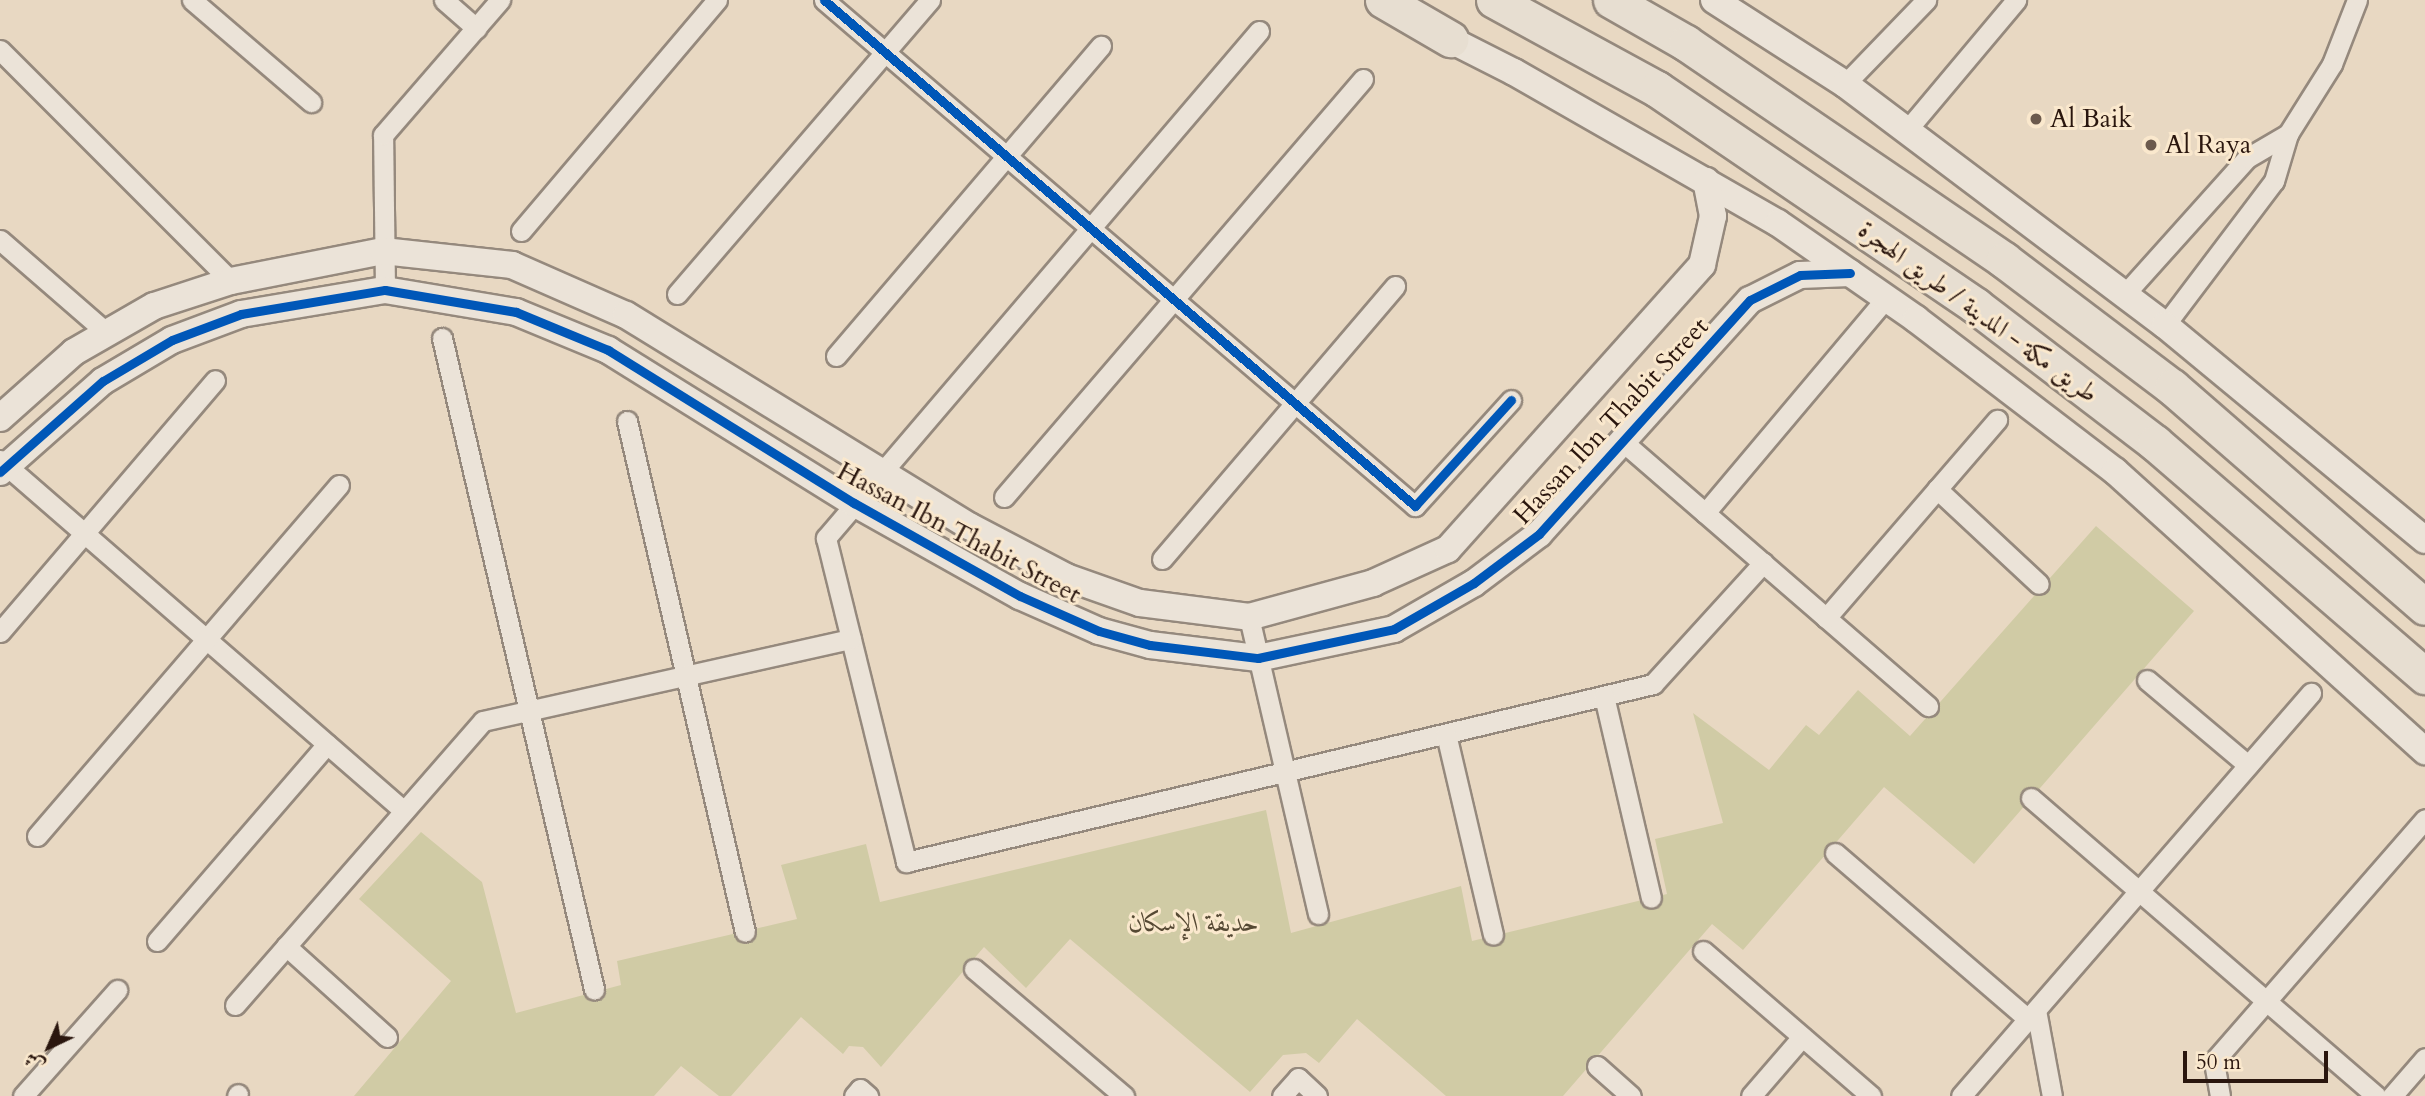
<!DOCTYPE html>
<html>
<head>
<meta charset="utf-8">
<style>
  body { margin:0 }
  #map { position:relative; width:2425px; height:1096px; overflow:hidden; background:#e8d8c2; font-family:Cardo,Amiri,serif }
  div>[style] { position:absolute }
  .green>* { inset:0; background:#d0cba5 }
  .roads { filter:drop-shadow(2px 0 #95897d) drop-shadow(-2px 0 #95897d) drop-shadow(0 2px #95897d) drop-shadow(0 -2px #95897d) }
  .street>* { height:19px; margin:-9.5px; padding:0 9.5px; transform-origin:9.5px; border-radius:9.5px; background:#ebe3d8 }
  .secondary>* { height:26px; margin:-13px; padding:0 13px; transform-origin:13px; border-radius:13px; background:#ebe3d8 }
  .highway>* { height:35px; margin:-17.5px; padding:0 17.5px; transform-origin:17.5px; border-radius:17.5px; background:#e7ded1 }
  .cycleway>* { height:9px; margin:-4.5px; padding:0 4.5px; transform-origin:4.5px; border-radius:4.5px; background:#0057b8 }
  .dots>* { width:19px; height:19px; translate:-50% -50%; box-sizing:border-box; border:4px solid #fae8cd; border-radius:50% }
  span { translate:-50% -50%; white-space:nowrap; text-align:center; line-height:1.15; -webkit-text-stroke:6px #fae8cd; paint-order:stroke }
  .poi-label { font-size:26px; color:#2a160e }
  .left { translate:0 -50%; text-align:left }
  .street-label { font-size:26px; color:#2a160e }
  .park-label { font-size:26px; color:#564934; font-style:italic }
  .north { position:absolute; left:14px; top:1012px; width:70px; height:70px; -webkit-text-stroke:5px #fae8cd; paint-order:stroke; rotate:224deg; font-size:19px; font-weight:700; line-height:28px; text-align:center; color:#2a160e }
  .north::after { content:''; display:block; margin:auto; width:24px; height:32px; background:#2a160e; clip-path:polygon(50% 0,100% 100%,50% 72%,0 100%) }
  .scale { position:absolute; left:2183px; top:1051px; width:145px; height:32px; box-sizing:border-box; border:4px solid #2a160e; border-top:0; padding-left:9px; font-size:21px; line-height:24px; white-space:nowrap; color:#2a160e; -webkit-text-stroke:5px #fae8cd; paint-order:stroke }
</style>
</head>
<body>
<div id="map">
  <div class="green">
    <div style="clip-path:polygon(2096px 526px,2194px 611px,1974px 864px,1884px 787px,1743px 950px,1712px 924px,1563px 1096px,1446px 1096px,1357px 1019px,1319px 1063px,1306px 1053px,1283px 1055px,1250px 1092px,1070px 939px,1026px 988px,984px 947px,881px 1067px,863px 1047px,849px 1046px,843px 1054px,801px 1017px,731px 1096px,719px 1096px,681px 1066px,654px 1096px,354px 1096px,451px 981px,359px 899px,421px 832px,482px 882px,516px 1013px,621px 985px,617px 961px,797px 919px,781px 865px,866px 844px,880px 902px,1266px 810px,1291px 933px,1461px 886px,1472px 941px,1667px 894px,1655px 839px,1723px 823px,1693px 713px,1769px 770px,1806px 725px,1819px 735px,1858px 690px,1910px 736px)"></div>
  </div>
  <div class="roads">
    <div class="street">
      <div style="left:192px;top:0;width:157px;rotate:40.6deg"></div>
      <div style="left:444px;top:0;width:43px;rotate:41.2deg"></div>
      <div style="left:824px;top:0;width:778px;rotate:40.57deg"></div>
      <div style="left:1415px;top:506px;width:143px;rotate:-47.8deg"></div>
      <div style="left:1259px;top:31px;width:667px;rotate:130.5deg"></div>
      <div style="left:826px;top:538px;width:334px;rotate:76.1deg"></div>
      <div style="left:906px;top:862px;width:768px;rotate:-13.4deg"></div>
      <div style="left:1653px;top:684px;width:164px;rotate:-47.7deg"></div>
      <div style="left:0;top:50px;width:327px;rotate:45deg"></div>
      <div style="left:1845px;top:84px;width:117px;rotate:-46deg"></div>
      <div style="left:1907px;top:130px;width:170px;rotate:-50deg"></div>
      <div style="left:521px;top:231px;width:303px;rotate:-49.7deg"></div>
      <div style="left:0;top:240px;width:142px;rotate:41deg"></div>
      <div style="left:385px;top:290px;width:155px;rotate:-90.7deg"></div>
      <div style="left:383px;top:135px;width:179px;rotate:-49.1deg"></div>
      <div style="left:677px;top:294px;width:388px;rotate:-49.3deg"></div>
      <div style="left:2124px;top:295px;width:184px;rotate:-48.1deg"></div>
      <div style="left:2247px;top:158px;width:48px;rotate:-30.3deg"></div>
      <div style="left:2165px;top:325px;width:181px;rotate:-52.9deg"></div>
      <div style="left:2274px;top:181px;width:49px;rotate:-73.4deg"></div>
      <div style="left:2288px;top:134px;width:83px;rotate:-57.8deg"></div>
      <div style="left:2332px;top:64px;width:69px;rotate:-68.7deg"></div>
      <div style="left:442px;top:338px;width:669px;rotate:76.86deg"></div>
      <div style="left:836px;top:356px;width:408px;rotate:-49.5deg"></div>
      <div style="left:627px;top:421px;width:524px;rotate:77deg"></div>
      <div style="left:1622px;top:441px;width:405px;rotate:40.9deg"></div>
      <div style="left:0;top:460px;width:535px;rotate:40.98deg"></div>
      <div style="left:1937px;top:489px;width:139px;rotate:43deg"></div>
      <div style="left:1004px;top:497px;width:551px;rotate:-49.34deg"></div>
      <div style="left:1705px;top:513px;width:281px;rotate:-49.9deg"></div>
      <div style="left:1162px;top:559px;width:359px;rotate:-49.5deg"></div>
      <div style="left:1249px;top:617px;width:305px;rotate:76.9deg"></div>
      <div style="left:1826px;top:618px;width:262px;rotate:-49.2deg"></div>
      <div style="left:0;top:632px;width:331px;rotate:-49.5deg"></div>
      <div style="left:2147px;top:680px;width:132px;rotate:40.1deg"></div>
      <div style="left:1604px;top:696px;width:207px;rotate:76.9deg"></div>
      <div style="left:1446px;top:734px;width:206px;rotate:76.8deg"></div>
      <div style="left:2031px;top:798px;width:456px;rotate:40.8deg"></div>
      <div style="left:37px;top:836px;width:463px;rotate:-49.3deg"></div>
      <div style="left:1835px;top:853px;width:255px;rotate:40.7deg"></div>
      <div style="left:157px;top:941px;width:260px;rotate:-49.2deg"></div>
      <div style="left:286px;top:946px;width:136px;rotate:42deg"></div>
      <div style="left:1703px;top:951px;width:222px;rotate:40.8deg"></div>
      <div style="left:974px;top:969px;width:197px;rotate:40.3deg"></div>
      <div style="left:235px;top:1005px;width:377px;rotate:-48.9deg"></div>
      <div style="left:483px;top:721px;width:377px;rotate:-12.6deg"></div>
      <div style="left:2036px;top:1010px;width:87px;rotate:79.5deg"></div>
      <div style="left:1597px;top:1066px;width:45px;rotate:41.4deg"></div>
      <div style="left:23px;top:1096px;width:142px;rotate:-48.4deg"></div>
      <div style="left:237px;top:1096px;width:2px;rotate:-63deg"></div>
      <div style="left:854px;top:1096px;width:9px;rotate:-49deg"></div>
      <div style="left:860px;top:1089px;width:11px;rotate:41deg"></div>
      <div style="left:1282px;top:1096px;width:24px;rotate:-48deg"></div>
      <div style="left:1298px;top:1078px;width:26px;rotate:43deg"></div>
      <div style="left:1751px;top:1096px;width:78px;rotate:-49.2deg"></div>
      <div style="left:1961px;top:1096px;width:534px;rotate:-49.03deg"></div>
      <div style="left:2220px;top:1096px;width:36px;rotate:-100deg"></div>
      <div style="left:2214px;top:1061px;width:321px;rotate:-48.9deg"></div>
      <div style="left:2392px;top:1096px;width:50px;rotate:-49deg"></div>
    </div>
    <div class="secondary">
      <div style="left:1714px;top:0;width:156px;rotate:32.7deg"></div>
      <div style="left:1845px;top:84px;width:401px;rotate:37deg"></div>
      <div style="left:2165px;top:325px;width:337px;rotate:39.6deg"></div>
      <div style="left:1435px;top:32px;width:89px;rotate:26.9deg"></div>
      <div style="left:1514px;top:72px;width:304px;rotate:29.8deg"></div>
      <div style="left:1778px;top:223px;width:168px;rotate:34.8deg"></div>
      <div style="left:1916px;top:319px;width:250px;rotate:37.4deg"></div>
      <div style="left:2115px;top:471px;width:418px;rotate:42.1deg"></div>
      <div style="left:0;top:418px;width:99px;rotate:-41.7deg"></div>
      <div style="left:74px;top:352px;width:92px;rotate:-29.9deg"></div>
      <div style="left:154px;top:306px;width:81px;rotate:-18deg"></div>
      <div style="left:231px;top:281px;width:155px;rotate:-11.2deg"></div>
      <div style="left:383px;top:251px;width:130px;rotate:6.2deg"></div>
      <div style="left:512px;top:265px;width:124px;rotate:23.7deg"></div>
      <div style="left:626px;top:315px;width:403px;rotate:31.6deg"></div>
      <div style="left:969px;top:526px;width:110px;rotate:27.7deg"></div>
      <div style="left:1066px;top:577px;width:78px;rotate:19.4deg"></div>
      <div style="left:1140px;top:603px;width:110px;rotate:7.3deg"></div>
      <div style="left:1249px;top:617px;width:129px;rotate:-15.3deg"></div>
      <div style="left:1373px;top:583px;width:82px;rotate:-24.4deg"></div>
      <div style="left:1448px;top:549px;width:381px;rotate:-48.2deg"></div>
      <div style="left:1702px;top:265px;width:50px;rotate:-77.3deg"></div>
      <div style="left:1713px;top:216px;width:36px;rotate:-101deg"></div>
      <div style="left:0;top:472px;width:137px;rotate:-41.5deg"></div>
      <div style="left:103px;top:381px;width:80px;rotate:-30.7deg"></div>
      <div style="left:172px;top:340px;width:74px;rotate:-20.6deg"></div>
      <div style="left:241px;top:314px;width:146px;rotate:-9.5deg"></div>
      <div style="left:385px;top:290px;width:133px;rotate:9.5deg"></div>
      <div style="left:516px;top:312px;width:100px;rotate:22.4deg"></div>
      <div style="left:608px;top:350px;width:290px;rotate:31.9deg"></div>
      <div style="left:854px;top:503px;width:190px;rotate:29.3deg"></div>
      <div style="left:1020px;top:596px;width:86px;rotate:23.9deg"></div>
      <div style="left:1099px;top:631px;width:53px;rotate:15.4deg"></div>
      <div style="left:1150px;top:645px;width:109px;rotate:6.9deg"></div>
      <div style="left:1258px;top:658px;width:139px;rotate:-12deg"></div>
      <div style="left:1394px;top:629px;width:92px;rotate:-29.9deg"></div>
      <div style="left:1474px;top:583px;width:81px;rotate:-37deg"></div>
      <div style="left:1539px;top:534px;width:315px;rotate:-48deg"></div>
      <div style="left:1750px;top:300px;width:56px;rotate:-26.6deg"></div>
      <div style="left:1800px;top:275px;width:50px;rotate:-2.3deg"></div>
    </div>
    <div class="highway">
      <div style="left:1383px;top:0;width:78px;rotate:30.2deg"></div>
      <div style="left:1494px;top:0;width:186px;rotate:28.6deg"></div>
      <div style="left:1657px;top:89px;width:386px;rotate:34.2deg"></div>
      <div style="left:1976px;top:306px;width:225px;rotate:37.4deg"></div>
      <div style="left:2155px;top:443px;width:357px;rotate:40.8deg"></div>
      <div style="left:1611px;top:0;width:86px;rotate:29.8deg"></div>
      <div style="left:1686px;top:43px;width:385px;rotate:34.3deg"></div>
      <div style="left:2004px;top:260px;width:211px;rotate:37.1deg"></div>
      <div style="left:2172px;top:387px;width:335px;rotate:41deg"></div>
    </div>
  </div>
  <div class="cycleway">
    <div style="left:824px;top:0;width:778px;rotate:40.57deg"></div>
    <div style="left:1415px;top:506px;width:143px;rotate:-47.8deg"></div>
    <div style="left:0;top:472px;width:137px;rotate:-41.5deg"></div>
    <div style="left:103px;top:381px;width:80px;rotate:-30.7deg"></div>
    <div style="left:172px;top:340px;width:74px;rotate:-20.6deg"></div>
    <div style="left:241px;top:314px;width:146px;rotate:-9.5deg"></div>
    <div style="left:385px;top:290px;width:133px;rotate:9.5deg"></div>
    <div style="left:516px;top:312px;width:100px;rotate:22.4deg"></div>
    <div style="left:608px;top:350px;width:290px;rotate:31.9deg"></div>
    <div style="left:854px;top:503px;width:190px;rotate:29.3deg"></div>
    <div style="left:1020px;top:596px;width:86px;rotate:23.9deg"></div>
    <div style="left:1099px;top:631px;width:53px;rotate:15.4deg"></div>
    <div style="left:1150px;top:645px;width:109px;rotate:6.9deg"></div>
    <div style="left:1258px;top:658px;width:139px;rotate:-12deg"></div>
    <div style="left:1394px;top:629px;width:92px;rotate:-29.9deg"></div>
    <div style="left:1474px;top:583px;width:81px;rotate:-37deg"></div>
    <div style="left:1539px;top:534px;width:315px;rotate:-48deg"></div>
    <div style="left:1750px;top:300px;width:56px;rotate:-26.6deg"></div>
    <div style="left:1800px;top:275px;width:50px;rotate:-2.3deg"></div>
  </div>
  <div class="dots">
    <div style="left:2036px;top:119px;background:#6c5a4d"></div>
    <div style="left:2151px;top:145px;background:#6c5a4d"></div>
  </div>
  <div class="poi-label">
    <span class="left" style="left:2050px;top:119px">Al Baik</span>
    <span class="left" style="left:2165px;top:145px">Al Raya</span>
  </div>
  <div class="street-label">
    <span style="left:1978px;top:312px;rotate:36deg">طريق مكة - المدينة / طريق الهجرة</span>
    <span style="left:1611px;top:421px;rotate:-47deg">Hassan Ibn Thabit Street</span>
    <span style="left:959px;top:533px;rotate:28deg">Hassan Ibn Thabit Street</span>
  </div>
  <div class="park-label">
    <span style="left:1194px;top:923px">حديقة الإسكان</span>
  </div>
  <div class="north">ش</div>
  <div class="scale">50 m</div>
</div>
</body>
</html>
